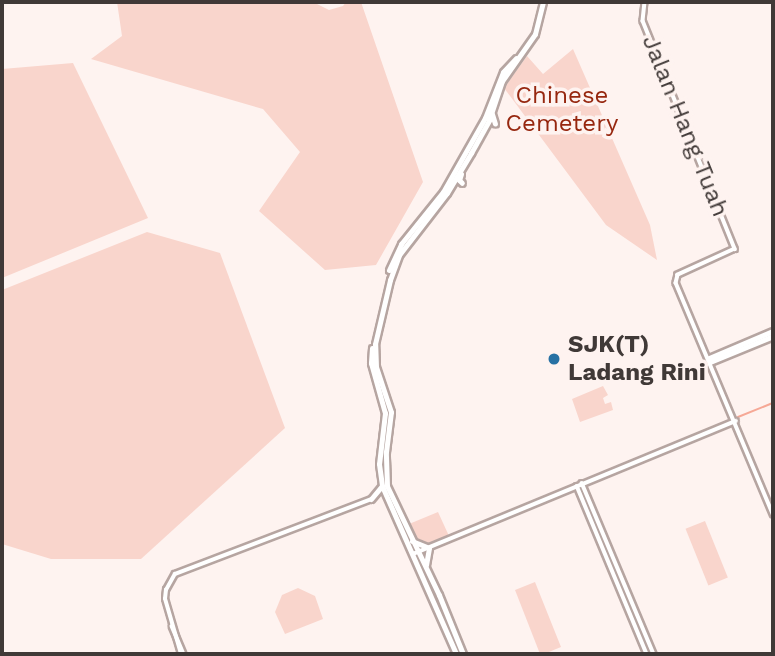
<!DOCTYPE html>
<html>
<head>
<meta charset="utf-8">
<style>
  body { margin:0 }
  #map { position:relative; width:775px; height:656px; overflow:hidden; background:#fef3f0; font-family:"Work Sans",sans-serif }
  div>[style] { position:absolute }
  .green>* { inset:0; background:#f9d5cc; transform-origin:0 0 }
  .stream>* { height:2px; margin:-1px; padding:0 1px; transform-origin:1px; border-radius:1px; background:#f6a896 }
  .roads { filter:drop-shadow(2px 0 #b6a5a1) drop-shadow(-2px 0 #b6a5a1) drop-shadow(0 2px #b6a5a1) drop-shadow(0 -2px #b6a5a1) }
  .minor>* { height:3.5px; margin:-1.75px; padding:0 1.75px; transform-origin:1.75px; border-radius:1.75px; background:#fff }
  .major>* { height:5px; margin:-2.5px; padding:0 2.5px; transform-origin:2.5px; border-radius:2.5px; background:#fff }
  .dots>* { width:19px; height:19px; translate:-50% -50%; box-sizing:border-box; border:4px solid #fef3f0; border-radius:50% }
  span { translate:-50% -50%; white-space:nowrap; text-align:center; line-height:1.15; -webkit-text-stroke:7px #fef3f0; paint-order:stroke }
  .park-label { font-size:24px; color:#96270f }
  .street-label { font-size:24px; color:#403937 }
  .poi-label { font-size:24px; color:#403937; font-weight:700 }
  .left { translate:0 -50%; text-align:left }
  .frame { position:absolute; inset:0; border:4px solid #403937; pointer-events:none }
</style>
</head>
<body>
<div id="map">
  <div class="green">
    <div style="clip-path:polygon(117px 2px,313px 2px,329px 10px,343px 6px,346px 2px,361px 2px,423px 182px,376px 265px,325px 270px,259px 211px,300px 152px,263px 109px,91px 59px,122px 36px)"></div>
    <div style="clip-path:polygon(573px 49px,650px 225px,657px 260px,606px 225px,504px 88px,527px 56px,543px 74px)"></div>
    <div style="clip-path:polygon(73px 63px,148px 218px,2px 278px,2px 69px)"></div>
    <div style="clip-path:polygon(147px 232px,220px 253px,285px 428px,141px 559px,51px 559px,2px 544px,2px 290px)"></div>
    <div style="clip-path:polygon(603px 386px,608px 395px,603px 398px,605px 404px,611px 402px,613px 410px,580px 422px,572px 399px)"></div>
    <div style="clip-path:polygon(438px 512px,449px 536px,428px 546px,414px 540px,409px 524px)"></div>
    <div style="left:705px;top:521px;width:61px;height:21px;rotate:68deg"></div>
    <div style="clip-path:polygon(535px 582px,561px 647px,544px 654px,540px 654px,515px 590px)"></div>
    <div style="clip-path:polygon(298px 588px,315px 596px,323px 619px,285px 634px,275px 612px,282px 595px)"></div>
  </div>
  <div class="stream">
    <div style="left:738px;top:417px;width:38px;rotate:-22deg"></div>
  </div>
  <div class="roads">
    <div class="minor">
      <div style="left:645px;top:2px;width:19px;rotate:96deg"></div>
      <div style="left:643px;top:21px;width:246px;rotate:68deg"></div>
      <div style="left:735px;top:249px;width:63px;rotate:155.5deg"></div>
      <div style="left:678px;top:275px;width:8px;rotate:104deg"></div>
      <div style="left:676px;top:283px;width:251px;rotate:67.2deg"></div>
      <div style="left:582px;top:483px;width:186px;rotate:67.2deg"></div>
      <div style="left:577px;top:486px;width:182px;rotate:67.4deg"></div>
      <div style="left:413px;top:554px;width:349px;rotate:-22.4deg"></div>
      <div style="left:172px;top:626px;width:30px;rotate:67deg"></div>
      <div style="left:181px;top:654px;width:57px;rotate:-106.2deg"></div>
      <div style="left:165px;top:599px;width:9px;rotate:-84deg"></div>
      <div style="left:166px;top:590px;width:18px;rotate:-61deg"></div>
      <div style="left:175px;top:574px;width:210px;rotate:-20.9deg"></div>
    </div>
    <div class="major">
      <div style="left:492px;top:114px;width:10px;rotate:73deg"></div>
      <div style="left:461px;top:174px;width:6px;rotate:108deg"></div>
      <div style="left:459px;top:180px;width:4px;rotate:45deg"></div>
      <div style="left:389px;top:270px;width:29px;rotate:-65deg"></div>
      <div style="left:401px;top:244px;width:67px;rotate:-51.1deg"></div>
      <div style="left:443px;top:192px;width:85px;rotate:-60.4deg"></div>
      <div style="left:485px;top:118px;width:49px;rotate:-68.6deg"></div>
      <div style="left:503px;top:72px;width:19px;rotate:-47deg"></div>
      <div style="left:372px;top:348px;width:15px;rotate:94deg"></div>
      <div style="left:371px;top:363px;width:52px;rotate:74.4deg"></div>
      <div style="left:385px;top:413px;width:51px;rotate:96.7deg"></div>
      <div style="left:379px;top:464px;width:22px;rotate:82deg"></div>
      <div style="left:382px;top:486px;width:184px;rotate:66.2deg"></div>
      <div style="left:709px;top:358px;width:69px;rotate:-22.9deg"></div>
      <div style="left:710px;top:362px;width:68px;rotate:-22.4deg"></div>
      <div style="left:371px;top:499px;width:17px;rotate:-50deg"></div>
      <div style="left:412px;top:541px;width:18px;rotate:22deg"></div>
      <div style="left:429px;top:548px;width:17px;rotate:100deg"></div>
      <div style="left:463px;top:654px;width:64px;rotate:-112.1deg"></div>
      <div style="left:439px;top:595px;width:121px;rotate:-115.5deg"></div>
      <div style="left:387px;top:486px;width:34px;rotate:-92deg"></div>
      <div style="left:386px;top:452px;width:40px;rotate:-82.9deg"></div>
      <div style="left:391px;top:412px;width:47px;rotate:-108.4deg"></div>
      <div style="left:376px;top:367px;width:23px;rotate:-92deg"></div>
      <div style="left:375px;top:344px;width:66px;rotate:-76.8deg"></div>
      <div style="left:390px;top:280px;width:27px;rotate:-70deg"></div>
      <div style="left:399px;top:255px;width:78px;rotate:-52.3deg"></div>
      <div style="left:447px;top:193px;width:47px;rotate:-59deg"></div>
      <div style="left:471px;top:153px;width:38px;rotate:-61deg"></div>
      <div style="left:489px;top:120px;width:41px;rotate:-71.6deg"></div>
      <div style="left:502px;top:81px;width:57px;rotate:-54.9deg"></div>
      <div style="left:535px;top:34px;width:33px;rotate:-76deg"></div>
    </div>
  </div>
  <div class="dots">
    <div style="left:554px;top:359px;background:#2771a4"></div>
  </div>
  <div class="park-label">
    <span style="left:562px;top:110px">Chinese<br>Cemetery</span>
  </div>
  <div class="street-label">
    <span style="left:685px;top:126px;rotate:68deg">Jalan Hang Tuah</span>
  </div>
  <div class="poi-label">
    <span class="left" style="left:568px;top:359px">SJK(T)<br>Ladang Rini</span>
  </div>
  <div class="frame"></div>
</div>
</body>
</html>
